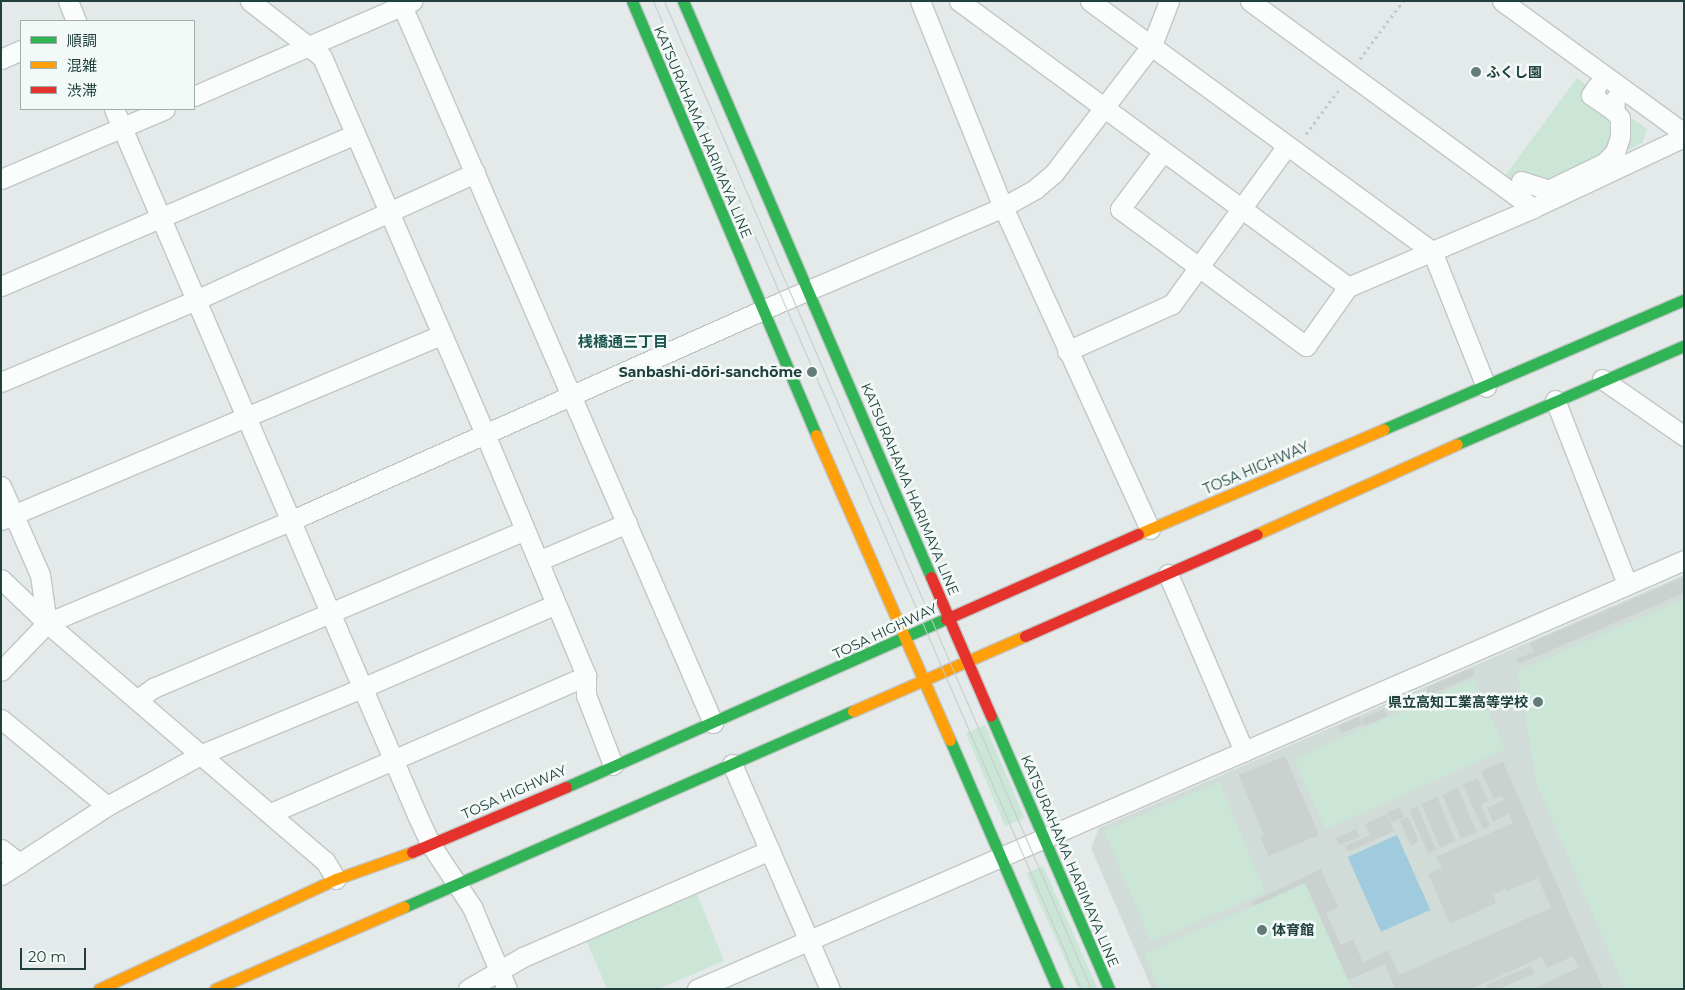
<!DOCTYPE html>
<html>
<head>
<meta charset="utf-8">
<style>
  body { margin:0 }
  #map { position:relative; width:1685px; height:990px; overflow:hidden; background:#e4eae9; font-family:Montserrat,"Noto Sans JP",sans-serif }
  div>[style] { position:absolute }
  .built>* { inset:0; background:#d1dcd9 }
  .green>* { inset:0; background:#cbe5d7; transform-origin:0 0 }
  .water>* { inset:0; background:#a0cbde; transform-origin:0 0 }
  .building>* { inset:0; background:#cad1cf; transform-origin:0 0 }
  .path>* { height:3px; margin-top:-1.5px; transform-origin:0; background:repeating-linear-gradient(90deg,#c0cac9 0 2.5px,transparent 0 6.5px) }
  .roads { filter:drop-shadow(1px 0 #c1c7c6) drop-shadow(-1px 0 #c1c7c6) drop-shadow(0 1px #c1c7c6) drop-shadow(0 -1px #c1c7c6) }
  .street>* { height:19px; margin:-9.5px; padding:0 9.5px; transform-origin:9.5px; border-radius:9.5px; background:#fbfcfc }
  .fast>* { height:11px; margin:-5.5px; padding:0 5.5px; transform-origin:5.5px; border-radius:5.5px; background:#30b455 }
  .slow>* { height:11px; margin:-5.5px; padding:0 5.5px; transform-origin:5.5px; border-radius:5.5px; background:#ff9f0a }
  .jam>* { height:11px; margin:-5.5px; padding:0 5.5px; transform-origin:5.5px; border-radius:5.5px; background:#e5322d }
  .tram>* { height:1px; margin:-0.5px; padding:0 0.5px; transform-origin:0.5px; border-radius:0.5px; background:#c7cbcb }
  .dots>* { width:14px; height:14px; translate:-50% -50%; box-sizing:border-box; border:2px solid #f2f9f7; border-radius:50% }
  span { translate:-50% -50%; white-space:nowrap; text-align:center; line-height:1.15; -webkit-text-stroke:5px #f2f9f7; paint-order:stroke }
  .poi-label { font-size:14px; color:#1f403c; font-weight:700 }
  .left { translate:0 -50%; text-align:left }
  .right { translate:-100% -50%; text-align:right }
  .street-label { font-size:14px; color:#1f403c }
  .neighbourhood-label { font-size:15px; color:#19544f; font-weight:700 }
  .frame { position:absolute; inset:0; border:2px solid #1f403c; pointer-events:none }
  .legend { position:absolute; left:20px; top:20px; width:175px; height:90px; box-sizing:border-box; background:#f2f9f7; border:1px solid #9eafac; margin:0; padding:6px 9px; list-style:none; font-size:15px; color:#1f403c }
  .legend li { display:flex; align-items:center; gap:10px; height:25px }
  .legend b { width:25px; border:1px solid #9eafac }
  .scale { position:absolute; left:20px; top:948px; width:66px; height:22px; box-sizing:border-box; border:2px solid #1f403c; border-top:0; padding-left:6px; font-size:15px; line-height:18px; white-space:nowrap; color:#1f403c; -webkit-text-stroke:4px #f2f9f7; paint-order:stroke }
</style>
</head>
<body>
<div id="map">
  <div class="built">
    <div style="clip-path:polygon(1684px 575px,1684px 989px,1152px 989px,1091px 848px,1099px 828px)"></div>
  </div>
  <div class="green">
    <div style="clip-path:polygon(1577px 78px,1647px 129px,1642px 143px,1540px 193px,1526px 194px,1504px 177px)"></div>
    <div style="clip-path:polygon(1684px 599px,1684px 989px,1625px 989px,1537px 785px,1517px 671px)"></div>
    <div style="left:1474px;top:679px;width:77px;height:197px;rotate:66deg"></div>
    <div style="left:985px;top:725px;width:101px;height:21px;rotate:67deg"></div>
    <div style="left:1219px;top:782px;width:120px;height:125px;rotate:67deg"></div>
    <div style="left:1043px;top:866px;width:134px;height:18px;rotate:66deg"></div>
    <div style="clip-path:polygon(1305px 883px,1352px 989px,1159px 989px,1144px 954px)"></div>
    <div style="clip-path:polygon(696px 892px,724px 961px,658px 989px,607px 989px,585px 937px)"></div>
  </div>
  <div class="water">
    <div style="left:1397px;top:835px;width:82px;height:54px;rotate:66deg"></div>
  </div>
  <div class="building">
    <div style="clip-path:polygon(1684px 577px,1684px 593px,1519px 664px,1517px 659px,1534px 652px,1530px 643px)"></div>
    <div style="left:1472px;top:668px;width:8px;height:50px;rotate:67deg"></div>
    <div style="left:1384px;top:709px;width:8px;height:25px;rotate:67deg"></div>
    <div style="left:1359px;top:717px;width:8px;height:23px;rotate:67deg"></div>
    <div style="clip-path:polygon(1285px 756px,1319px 835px,1269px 856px,1260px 837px,1264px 835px,1239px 775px)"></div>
    <div style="clip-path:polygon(1503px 762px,1603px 989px,1533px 989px,1578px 968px,1573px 956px,1547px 968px,1542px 957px,1471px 989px,1395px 989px,1385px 964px,1348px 980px,1305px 883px,1254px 906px,1252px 902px,1321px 869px,1338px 907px,1326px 913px,1341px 945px,1353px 939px,1363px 963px,1388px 950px,1399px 975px,1551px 908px,1538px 878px,1506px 892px,1505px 885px,1503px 890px,1494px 894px,1492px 890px,1496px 903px,1450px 924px,1444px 911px,1458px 905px,1444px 910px,1428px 874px,1442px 868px,1436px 857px,1513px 823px,1509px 814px,1493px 822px,1487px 808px,1504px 800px,1502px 796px,1494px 799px,1481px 771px)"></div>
    <div style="clip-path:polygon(1478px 778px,1488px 801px,1481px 805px,1490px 826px,1483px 829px,1463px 785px)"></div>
    <div style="left:1458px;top:788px;width:48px;height:17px;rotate:67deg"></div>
    <div style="left:1437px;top:797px;width:48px;height:17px;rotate:67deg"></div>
    <div style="left:1417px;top:806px;width:48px;height:9px;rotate:66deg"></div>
    <div style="left:1400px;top:807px;width:11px;height:14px;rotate:68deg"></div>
    <div style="clip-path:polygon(1387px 814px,1394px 831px,1348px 852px,1345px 846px,1370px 835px,1365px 824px)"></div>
    <div style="left:1408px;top:817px;width:27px;height:9px;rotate:66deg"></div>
    <div style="clip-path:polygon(1356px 829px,1360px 837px,1339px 845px,1336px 838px)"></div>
    <div style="clip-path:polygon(1531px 966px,1534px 974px,1498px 989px,1488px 989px,1486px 985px)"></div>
  </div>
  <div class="path">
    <div style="left:1360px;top:59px;width:72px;rotate:-53.4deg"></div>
    <div style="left:1306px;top:134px;width:54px;rotate:-53.3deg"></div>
  </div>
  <div class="roads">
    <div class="street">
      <div style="left:68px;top:1px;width:22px;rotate:68deg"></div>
      <div style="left:250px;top:1px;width:91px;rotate:37.9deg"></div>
      <div style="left:322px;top:57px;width:411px;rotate:66.6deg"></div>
      <div style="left:485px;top:434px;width:262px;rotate:67.3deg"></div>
      <div style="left:586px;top:676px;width:19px;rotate:90deg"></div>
      <div style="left:586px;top:695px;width:75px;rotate:68.9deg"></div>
      <div style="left:400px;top:1px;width:787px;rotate:66.56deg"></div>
      <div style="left:920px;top:1px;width:222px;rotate:68.1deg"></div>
      <div style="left:1003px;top:207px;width:354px;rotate:65.5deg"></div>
      <div style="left:959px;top:1px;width:483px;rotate:36.3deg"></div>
      <div style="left:1090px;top:1px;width:424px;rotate:36.2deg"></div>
      <div style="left:1432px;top:251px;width:146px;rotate:68.3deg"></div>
      <div style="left:1250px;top:1px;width:351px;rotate:36.2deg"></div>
      <div style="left:1502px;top:1px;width:225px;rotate:36deg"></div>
      <div style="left:1px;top:59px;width:22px;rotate:-24deg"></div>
      <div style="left:1597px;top:86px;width:11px;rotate:124deg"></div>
      <div style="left:1591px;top:95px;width:28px;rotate:35deg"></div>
      <div style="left:194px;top:96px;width:238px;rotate:-23.5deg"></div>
      <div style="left:114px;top:109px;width:768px;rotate:66.77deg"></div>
      <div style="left:417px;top:815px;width:33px;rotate:65deg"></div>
      <div style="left:431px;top:845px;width:74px;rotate:56.5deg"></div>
      <div style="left:472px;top:907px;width:89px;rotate:66.9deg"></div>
      <div style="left:1162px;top:153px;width:70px;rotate:126.9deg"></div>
      <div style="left:1120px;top:209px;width:231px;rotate:36.4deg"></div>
      <div style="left:1306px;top:346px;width:72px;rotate:-54.6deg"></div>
      <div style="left:1348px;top:287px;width:201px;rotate:-23.1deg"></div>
      <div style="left:1533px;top:208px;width:167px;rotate:-25.2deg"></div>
      <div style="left:1px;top:179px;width:178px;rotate:-23.1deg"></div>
      <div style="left:1521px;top:181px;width:28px;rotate:18deg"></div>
      <div style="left:1548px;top:190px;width:62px;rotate:-25.7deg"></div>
      <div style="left:1604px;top:163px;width:16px;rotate:-45deg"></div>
      <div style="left:1615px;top:152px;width:16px;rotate:-72deg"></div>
      <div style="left:1620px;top:137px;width:19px;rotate:-90deg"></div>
      <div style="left:1620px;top:118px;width:9px;rotate:-131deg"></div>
      <div style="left:1614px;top:111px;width:12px;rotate:-85deg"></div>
      <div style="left:1px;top:286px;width:384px;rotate:-23.2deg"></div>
      <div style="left:1067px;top:351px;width:115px;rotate:-24.1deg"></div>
      <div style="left:1172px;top:304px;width:195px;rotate:-54deg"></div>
      <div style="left:1602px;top:379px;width:100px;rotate:34.8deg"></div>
      <div style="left:1px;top:382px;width:212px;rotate:-22.8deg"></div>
      <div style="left:196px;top:300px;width:307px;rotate:-24.5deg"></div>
      <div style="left:1555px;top:400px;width:198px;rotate:68.6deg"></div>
      <div style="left:1px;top:486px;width:97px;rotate:66.3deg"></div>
      <div style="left:40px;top:575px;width:49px;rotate:81.7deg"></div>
      <div style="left:1px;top:520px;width:478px;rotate:-22.8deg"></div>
      <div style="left:538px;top:561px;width:97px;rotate:-23.1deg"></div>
      <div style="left:1168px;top:574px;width:193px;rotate:66.8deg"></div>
      <div style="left:1px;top:579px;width:64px;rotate:43.7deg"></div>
      <div style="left:47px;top:623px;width:366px;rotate:40.6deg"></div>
      <div style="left:325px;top:861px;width:21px;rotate:59deg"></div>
      <div style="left:1px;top:671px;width:66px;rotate:-46.2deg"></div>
      <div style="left:47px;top:623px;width:264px;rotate:-22.8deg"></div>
      <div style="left:290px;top:521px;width:540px;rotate:-24.05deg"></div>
      <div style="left:783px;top:301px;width:239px;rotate:-23.1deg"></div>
      <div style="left:1003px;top:207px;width:37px;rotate:-29deg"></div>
      <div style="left:1035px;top:189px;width:25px;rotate:-40deg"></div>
      <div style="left:1054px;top:173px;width:161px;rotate:-52.6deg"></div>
      <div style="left:1152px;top:45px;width:47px;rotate:-68.9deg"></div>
      <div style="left:138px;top:699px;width:19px;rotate:-36deg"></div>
      <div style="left:153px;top:688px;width:404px;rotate:-23deg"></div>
      <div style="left:1px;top:719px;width:137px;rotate:39.4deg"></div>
      <div style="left:732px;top:764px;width:245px;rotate:66.5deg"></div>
      <div style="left:271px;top:813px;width:344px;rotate:-23.5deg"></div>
      <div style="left:1px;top:849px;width:24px;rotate:38deg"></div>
      <div style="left:1px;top:875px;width:126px;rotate:-33.1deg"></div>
      <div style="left:107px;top:806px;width:108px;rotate:-28.7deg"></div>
      <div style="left:202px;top:754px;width:173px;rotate:-22.4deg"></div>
      <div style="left:362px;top:688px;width:211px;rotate:-23.4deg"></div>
      <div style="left:468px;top:989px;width:64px;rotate:-30.2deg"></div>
      <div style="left:523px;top:957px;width:269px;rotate:-23.4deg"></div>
      <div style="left:697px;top:989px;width:1076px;rotate:-23.49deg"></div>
    </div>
    <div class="fast">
      <div style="left:632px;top:1px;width:471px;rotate:67deg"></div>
      <div style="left:683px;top:1px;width:627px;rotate:66.71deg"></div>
      <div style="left:1384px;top:429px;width:327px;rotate:-23.3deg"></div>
      <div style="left:1457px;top:444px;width:247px;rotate:-23.4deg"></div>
      <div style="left:991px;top:716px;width:297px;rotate:66.6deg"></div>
      <div style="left:950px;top:740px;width:271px;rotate:66.6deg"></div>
      <div style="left:566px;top:787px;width:415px;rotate:-23.9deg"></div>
      <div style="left:404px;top:907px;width:490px;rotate:-23.6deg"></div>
    </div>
    <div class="slow">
      <div style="left:816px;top:435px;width:333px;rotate:66.3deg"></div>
      <div style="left:1138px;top:534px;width:267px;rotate:-23.1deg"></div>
      <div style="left:1257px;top:534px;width:219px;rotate:-24.2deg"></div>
      <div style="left:853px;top:711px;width:188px;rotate:-23.6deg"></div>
      <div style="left:99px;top:989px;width:261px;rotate:-24.9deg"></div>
      <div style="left:336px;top:879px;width:81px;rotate:-19.6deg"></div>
      <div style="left:215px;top:989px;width:206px;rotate:-23.5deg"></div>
    </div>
    <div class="jam">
      <div style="left:931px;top:577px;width:151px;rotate:66.7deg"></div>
      <div style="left:946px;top:619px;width:210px;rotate:-23.9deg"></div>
      <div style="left:1025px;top:636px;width:253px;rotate:-23.7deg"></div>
      <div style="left:412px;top:852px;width:167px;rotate:-22.9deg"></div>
    </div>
  </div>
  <div class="tram">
    <div style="left:653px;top:1px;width:1077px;rotate:66.58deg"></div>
    <div style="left:664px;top:1px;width:1076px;rotate:66.63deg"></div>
  </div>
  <div class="dots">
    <div style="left:1476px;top:72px;background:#647c79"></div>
    <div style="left:812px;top:372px;background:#647c79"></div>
    <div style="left:1538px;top:702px;background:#647c79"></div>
    <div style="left:1262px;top:930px;background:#647c79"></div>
  </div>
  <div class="poi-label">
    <span class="left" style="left:1486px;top:72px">ふくし園</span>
    <span class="right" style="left:802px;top:372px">Sanbashi-dōri-sanchōme</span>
    <span class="right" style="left:1528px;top:702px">県立高知工業高等学校</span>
    <span class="left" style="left:1272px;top:930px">体育館</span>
  </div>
  <div class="street-label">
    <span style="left:703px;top:132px;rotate:67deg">KATSURAHAMA HARIMAYA LINE</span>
    <span style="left:1256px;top:468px;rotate:-23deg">TOSA HIGHWAY</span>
    <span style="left:910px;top:489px;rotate:67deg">KATSURAHAMA HARIMAYA LINE</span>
    <span style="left:885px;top:631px;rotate:-25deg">TOSA HIGHWAY</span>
    <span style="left:514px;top:792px;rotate:-24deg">TOSA HIGHWAY</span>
    <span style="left:1070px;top:861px;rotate:67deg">KATSURAHAMA HARIMAYA LINE</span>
  </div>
  <div class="neighbourhood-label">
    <span style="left:623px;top:342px">桟橋通三丁目</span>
  </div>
  <div class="frame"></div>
  <ul class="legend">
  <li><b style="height:6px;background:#30b455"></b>順調</li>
  <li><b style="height:6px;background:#ff9f0a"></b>混雑</li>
  <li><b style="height:6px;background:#e5322d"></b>渋滞</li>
  </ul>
  <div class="scale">20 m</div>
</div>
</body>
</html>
